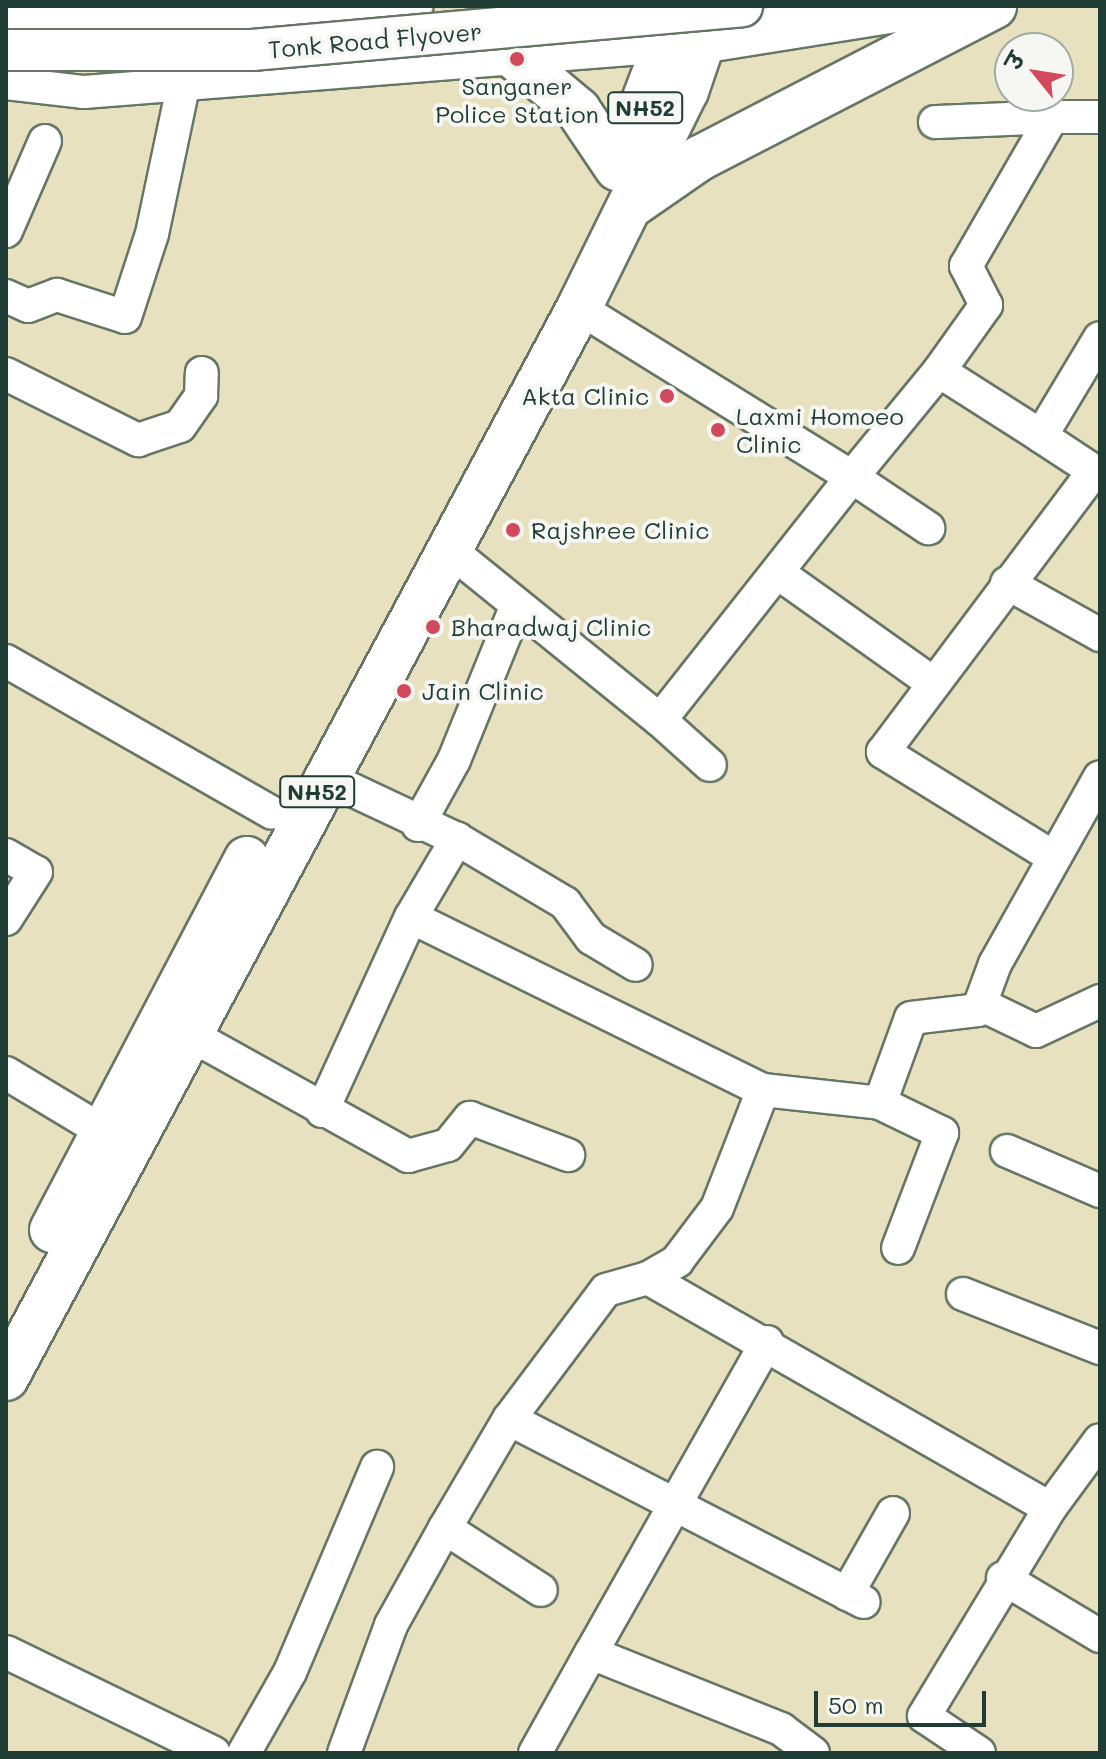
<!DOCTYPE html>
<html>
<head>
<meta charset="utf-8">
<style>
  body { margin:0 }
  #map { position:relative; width:1106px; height:1759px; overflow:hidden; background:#e7e1bf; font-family:Mali,"Playpen Sans Deva",sans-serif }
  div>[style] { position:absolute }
  .roads { filter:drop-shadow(2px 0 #657665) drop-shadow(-2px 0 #657665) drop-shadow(0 2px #657665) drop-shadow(0 -2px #657665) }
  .minor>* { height:32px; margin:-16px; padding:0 16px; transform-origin:16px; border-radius:16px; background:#fff }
  .major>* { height:40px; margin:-20px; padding:0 20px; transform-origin:20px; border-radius:20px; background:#fff }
  .highway>* { height:44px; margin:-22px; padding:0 22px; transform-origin:22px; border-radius:22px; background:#fff }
  .bridges { filter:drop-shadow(2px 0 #657665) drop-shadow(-2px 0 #657665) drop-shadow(0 2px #657665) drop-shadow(0 -2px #657665) }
  .major-bridge>* { height:40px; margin:-20px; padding:0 20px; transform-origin:20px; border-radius:20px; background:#fff }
  .dots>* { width:22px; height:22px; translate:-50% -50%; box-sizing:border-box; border:4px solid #f6f6f2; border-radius:50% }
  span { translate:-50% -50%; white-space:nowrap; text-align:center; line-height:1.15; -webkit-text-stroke:8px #f6f6f2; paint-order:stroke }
  .shield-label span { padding:2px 6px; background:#f6f6f2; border:2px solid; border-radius:6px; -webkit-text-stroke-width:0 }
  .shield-label { font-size:22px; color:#1f3d34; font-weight:700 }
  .street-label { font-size:24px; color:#1f3d34 }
  .poi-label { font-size:24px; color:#1f3d34 }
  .right { translate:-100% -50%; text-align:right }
  .left { translate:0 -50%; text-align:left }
  .frame { position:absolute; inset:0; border:8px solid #1f3d34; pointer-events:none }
  .north { position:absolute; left:994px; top:32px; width:80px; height:80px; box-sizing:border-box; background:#f6f6f2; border:2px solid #a0aca6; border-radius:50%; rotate:300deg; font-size:22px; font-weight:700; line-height:32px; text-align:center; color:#1f3d34 }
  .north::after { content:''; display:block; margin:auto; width:28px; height:36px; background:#d1495b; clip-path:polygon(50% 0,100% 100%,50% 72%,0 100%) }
  .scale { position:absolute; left:814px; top:1691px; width:172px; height:36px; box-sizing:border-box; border:4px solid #1f3d34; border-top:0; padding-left:10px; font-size:24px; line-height:28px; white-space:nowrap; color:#1f3d34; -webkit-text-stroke:6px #f6f6f2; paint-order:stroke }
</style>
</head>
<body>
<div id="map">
  <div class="roads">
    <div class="minor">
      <div style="left:6px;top:83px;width:79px;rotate:6.6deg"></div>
      <div style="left:84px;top:92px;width:585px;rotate:-4.51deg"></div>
      <div style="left:935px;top:122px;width:117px;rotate:-2.4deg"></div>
      <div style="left:6px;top:231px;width:98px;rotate:-66.6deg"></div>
      <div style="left:6px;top:296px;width:24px;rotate:24deg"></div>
      <div style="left:28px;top:306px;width:31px;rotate:-21deg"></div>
      <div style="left:57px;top:295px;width:71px;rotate:17.9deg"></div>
      <div style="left:125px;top:317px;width:87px;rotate:-72deg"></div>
      <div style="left:152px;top:234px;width:155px;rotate:-78.1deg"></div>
      <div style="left:579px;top:308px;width:321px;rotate:31.8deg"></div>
      <div style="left:852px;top:477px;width:137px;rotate:-50.6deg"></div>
      <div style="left:939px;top:371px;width:121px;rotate:32.5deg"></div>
      <div style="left:939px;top:371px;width:81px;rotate:-54.5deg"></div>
      <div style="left:986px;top:305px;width:44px;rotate:-117.1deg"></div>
      <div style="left:966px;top:266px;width:172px;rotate:-60deg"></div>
      <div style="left:1052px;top:117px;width:48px"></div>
      <div style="left:6px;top:374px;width:148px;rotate:26.6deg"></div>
      <div style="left:138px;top:440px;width:44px;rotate:-18.4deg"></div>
      <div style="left:180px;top:426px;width:37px;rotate:-55deg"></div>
      <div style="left:201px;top:396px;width:23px;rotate:-88deg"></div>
      <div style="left:451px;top:551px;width:269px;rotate:39deg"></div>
      <div style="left:660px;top:720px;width:310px;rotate:-51.7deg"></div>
      <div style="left:852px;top:477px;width:92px;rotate:33.9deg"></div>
      <div style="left:778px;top:573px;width:190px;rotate:35.4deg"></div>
      <div style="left:1007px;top:583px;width:107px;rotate:29.2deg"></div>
      <div style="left:6px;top:661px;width:306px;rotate:29.7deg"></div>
      <div style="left:660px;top:720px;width:67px;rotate:42deg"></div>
      <div style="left:325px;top:777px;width:146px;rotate:25.2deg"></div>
      <div style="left:457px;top:839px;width:126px;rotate:30.7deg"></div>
      <div style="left:565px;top:903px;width:44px;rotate:53.4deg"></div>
      <div style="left:591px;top:938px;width:52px;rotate:31deg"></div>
      <div style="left:418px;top:825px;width:74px;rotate:-61deg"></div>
      <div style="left:454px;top:760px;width:167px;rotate:-67.9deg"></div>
      <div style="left:6px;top:855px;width:34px;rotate:30deg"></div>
      <div style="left:36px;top:872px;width:56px;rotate:122.6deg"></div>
      <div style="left:1053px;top:857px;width:200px;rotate:-148.3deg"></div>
      <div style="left:883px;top:752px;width:351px;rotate:-53.1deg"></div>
      <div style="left:1094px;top:471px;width:64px;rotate:-146.6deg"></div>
      <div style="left:1041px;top:436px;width:114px;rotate:-59deg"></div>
      <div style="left:411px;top:917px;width:91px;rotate:-59.5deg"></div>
      <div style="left:980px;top:1004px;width:62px;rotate:25.7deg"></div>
      <div style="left:1036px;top:1031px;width:71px;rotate:-25.1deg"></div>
      <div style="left:189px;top:1034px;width:251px;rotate:29.1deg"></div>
      <div style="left:408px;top:1156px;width:41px;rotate:-15.4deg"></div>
      <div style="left:448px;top:1145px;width:35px;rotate:-51deg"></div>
      <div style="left:470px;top:1118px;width:105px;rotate:20.7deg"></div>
      <div style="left:6px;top:1073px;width:111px;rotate:31deg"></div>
      <div style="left:880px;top:1103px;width:69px;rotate:25.8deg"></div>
      <div style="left:942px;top:1133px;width:123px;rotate:110.9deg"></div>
      <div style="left:322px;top:1111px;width:213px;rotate:-65.4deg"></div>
      <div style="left:411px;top:917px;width:392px;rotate:26.2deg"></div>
      <div style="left:763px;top:1090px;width:118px;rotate:6.3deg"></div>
      <div style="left:880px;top:1103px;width:90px;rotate:-70deg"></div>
      <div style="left:911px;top:1018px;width:67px;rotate:-6.8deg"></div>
      <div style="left:978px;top:1010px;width:49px;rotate:-69.7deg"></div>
      <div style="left:995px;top:964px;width:214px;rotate:-60.7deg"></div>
      <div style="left:1007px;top:1151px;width:101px;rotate:23.3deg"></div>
      <div style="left:648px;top:1278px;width:34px;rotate:-30deg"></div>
      <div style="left:677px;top:1261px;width:66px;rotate:-53deg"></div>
      <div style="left:717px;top:1208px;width:127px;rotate:-68.7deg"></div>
      <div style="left:963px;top:1294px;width:147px;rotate:21.5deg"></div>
      <div style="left:767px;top:1342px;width:357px;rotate:119.5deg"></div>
      <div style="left:591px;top:1653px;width:205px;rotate:21.8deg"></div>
      <div style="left:781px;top:1729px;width:40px;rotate:37deg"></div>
      <div style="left:509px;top:1419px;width:399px;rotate:27.3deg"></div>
      <div style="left:445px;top:1528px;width:114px;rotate:32.9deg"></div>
      <div style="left:1003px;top:1578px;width:113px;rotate:30.9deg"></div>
      <div style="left:847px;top:1594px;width:93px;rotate:-60.4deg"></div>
      <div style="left:6px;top:1652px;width:231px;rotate:25.9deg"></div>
      <div style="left:244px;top:1753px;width:93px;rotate:-60.4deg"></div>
      <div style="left:290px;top:1672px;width:223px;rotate:-67deg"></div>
      <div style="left:344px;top:1753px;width:136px;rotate:-69.8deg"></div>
      <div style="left:391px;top:1625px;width:111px;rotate:-60.9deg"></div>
      <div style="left:445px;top:1528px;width:126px;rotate:-59.6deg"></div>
      <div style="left:509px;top:1419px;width:161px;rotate:-53.1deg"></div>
      <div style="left:606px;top:1290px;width:44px;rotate:-15.9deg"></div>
      <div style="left:648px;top:1278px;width:463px;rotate:29.8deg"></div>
      <div style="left:1050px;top:1508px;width:84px;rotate:-53.7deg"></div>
      <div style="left:535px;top:1753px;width:115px;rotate:-60.8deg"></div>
      <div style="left:979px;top:1753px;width:66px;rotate:-146.1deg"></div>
      <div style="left:924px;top:1716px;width:243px;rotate:-58.8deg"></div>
    </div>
    <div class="major">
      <div style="left:6px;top:19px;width:163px;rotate:1.4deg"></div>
      <div style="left:169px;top:23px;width:244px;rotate:-4deg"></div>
    </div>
    <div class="highway">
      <div style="left:681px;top:44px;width:244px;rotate:-9deg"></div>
      <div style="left:517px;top:59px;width:80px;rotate:39.9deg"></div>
      <div style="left:578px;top:110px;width:70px;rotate:56.1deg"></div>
      <div style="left:627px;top:145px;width:149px;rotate:-69.1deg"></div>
      <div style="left:632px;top:205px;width:83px;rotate:-34.7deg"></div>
      <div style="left:700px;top:158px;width:331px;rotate:-27.3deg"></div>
      <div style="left:52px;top:1230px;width:419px;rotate:-62.3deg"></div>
      <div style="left:6px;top:1378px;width:1214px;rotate:-61.83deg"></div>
      <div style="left:579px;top:308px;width:242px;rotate:-63.8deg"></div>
      <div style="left:686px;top:91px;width:90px;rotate:-71.2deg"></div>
    </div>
  </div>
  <div class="bridges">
    <div class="major-bridge">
      <div style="left:6px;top:50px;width:246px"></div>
      <div style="left:252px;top:50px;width:492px;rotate:-5.1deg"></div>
    </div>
  </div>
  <div class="dots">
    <div style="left:517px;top:59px;background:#d1495b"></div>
    <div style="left:667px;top:396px;background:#d1495b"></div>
    <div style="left:718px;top:430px;background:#d1495b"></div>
    <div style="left:513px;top:530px;background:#d1495b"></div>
    <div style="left:433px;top:627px;background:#d1495b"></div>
    <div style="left:404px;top:691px;background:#d1495b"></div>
  </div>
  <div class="shield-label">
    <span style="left:645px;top:108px">NH52</span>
    <span style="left:317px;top:792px">NH52</span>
  </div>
  <div class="street-label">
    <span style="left:375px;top:40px;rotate:-5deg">Tonk Road Flyover</span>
  </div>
  <div class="poi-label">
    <span style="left:517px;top:100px">Sanganer<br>Police Station</span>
    <span class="right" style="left:649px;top:396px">Akta Clinic</span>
    <span class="left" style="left:736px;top:430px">Laxmi Homoeo<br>Clinic</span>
    <span class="left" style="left:531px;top:530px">Rajshree Clinic</span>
    <span class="left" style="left:451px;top:627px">Bharadwaj Clinic</span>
    <span class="left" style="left:422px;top:691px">Jain Clinic</span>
  </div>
  <div class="frame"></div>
  <div class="north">उ</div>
  <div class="scale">50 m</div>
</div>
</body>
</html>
